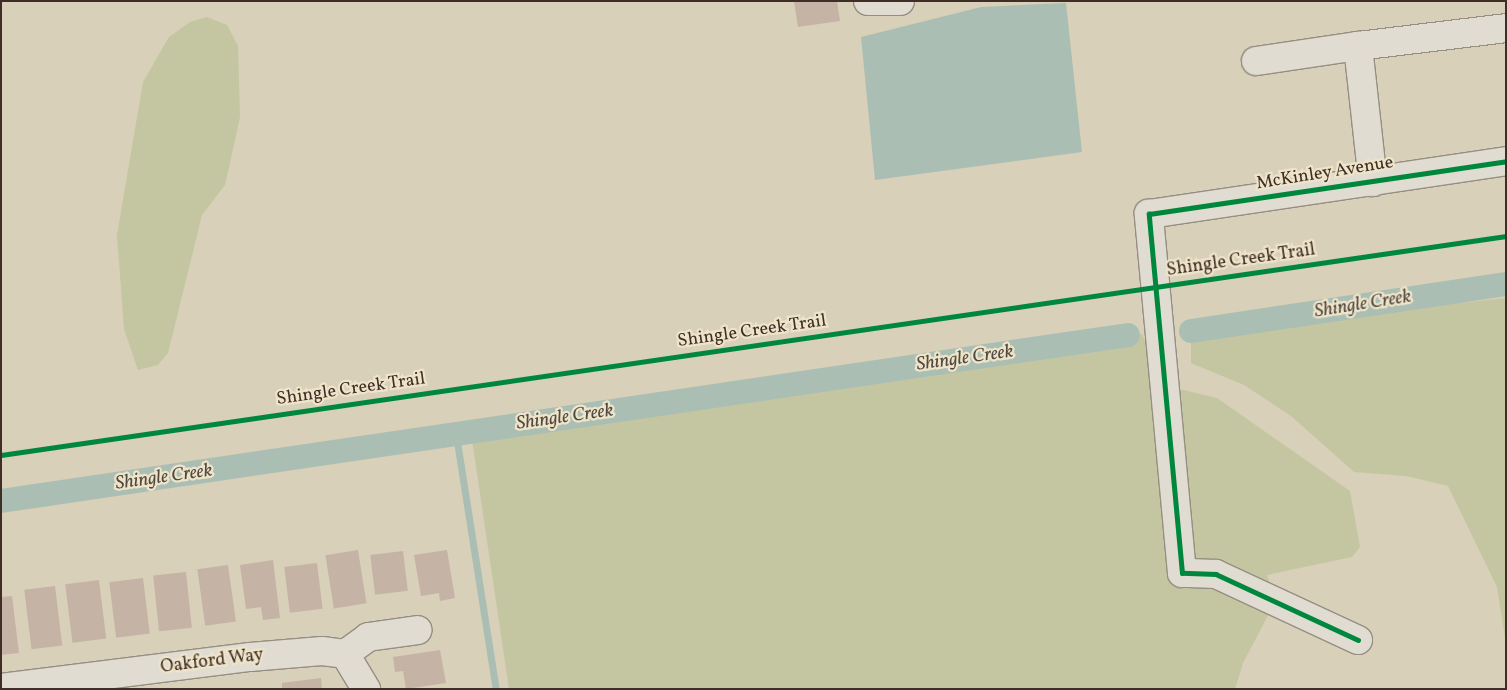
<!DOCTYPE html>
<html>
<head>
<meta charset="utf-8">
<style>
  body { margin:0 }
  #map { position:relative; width:1507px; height:690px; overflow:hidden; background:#d8d0b9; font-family:Vollkorn,serif }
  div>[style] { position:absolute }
  .green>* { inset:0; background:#c3c6a0 }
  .water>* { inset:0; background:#abbeb3 }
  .stream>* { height:7px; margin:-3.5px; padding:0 3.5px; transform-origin:3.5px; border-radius:3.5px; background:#abbeb3 }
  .canal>* { height:24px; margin:-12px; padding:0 12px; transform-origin:12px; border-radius:12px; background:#abbeb3 }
  .building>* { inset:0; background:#c5b3a5; transform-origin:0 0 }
  .roads { filter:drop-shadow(1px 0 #958e81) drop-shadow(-1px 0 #958e81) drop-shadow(0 1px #958e81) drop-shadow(0 -1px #958e81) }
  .minor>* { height:28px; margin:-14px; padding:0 14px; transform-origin:14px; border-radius:14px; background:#e0dcd1 }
  .cycleway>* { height:5px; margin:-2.5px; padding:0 2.5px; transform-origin:2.5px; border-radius:2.5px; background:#00873e }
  span { translate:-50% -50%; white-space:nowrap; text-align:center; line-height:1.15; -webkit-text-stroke:4.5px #eee4c9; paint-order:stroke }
  .street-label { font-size:18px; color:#402e26 }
  .water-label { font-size:19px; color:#524942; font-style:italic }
  .frame { position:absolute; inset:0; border:2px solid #402e26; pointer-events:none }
</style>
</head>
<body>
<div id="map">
  <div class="green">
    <div style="clip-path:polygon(207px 17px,227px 25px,238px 46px,240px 117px,225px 185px,202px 215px,168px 353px,158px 365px,138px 370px,124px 329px,117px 235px,143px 82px,169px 37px,190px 22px)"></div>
    <div style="clip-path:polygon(1506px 298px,1506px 644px,1497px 587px,1448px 486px,1406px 476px,1354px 472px,1291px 416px,1244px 385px,1191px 363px,1191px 331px)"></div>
    <div style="clip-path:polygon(1142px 334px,1153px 359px,1179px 389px,1217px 398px,1350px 491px,1360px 547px,1352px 557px,1267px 575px,1276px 600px,1243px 663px,1235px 689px,509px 689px,471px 433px)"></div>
  </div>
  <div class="water">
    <div style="clip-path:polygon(1066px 3px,1082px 152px,875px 180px,861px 37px,981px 7px)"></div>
  </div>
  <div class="stream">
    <div style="left:456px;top:435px;width:257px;rotate:81.1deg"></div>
  </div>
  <div class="canal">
    <div style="left:1191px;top:331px;width:318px;rotate:-8.5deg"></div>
    <div style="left:1px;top:501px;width:1139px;rotate:-8.38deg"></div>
  </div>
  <div class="building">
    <div style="clip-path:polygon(794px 1px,837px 1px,840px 21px,798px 27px)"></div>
    <div style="left:358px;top:550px;width:54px;height:33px;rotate:81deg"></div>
    <div style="clip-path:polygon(447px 550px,455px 598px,440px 601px,439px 593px,421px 596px,414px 555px)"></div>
    <div style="left:403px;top:551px;width:40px;height:33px;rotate:83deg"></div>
    <div style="clip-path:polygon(273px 560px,280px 618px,263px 620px,261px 607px,246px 609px,240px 565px)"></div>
    <div style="left:317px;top:563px;width:46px;height:33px;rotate:83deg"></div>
    <div style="left:228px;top:565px;width:57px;height:31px;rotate:82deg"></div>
    <div style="left:186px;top:572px;width:56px;height:33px;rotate:84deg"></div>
    <div style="left:143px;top:578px;width:56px;height:34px;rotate:83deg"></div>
    <div style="left:99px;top:580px;width:59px;height:34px;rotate:83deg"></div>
    <div style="left:55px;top:586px;width:60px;height:31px;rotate:83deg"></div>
    <div style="clip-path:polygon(12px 596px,19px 653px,1px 655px,1px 597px)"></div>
    <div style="clip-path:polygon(440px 650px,446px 683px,406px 689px,403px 671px,395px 672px,393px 657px)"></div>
    <div style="clip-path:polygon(321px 678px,322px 689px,282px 689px,282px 683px)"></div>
  </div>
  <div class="roads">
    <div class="minor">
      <div style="left:868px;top:1px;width:32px"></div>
      <div style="left:1256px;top:61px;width:103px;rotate:-8.4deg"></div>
      <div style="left:1373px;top:182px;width:137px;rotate:-96.3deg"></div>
      <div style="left:1358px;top:46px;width:149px;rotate:-6.9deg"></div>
      <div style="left:1358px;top:640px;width:157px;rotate:-155.1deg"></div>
      <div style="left:1216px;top:574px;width:34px;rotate:-178deg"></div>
      <div style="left:1182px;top:573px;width:361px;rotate:-95.3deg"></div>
      <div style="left:1149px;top:214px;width:361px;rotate:-8.4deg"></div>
      <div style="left:345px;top:654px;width:41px;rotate:59deg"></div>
      <div style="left:1px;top:688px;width:251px;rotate:-7.1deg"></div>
      <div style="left:250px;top:657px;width:72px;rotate:-4.8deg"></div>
      <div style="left:322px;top:651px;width:23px;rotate:7deg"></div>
      <div style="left:345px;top:654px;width:29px;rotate:-36deg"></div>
      <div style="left:368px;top:637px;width:50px;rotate:-8deg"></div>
    </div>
  </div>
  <div class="cycleway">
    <div style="left:1px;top:455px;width:1521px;rotate:-8.28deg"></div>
    <div style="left:1358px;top:640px;width:157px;rotate:-155.1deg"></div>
    <div style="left:1216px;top:574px;width:34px;rotate:-178deg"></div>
    <div style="left:1182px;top:573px;width:361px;rotate:-95.3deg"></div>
    <div style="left:1149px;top:214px;width:361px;rotate:-8.4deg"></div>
  </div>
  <div class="street-label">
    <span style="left:1325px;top:174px;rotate:-9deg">McKinley Avenue</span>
    <span style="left:1241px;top:261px;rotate:-8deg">Shingle Creek Trail</span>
    <span style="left:752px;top:332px;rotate:-8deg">Shingle Creek Trail</span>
    <span style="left:351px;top:390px;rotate:-8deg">Shingle Creek Trail</span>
    <span style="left:212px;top:662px;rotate:-7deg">Oakford Way</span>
  </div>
  <div class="water-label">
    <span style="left:1363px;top:305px;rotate:-9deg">Shingle Creek</span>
    <span style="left:965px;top:359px;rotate:-8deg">Shingle Creek</span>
    <span style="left:565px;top:418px;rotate:-8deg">Shingle Creek</span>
    <span style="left:164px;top:478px;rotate:-8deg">Shingle Creek</span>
  </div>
  <div class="frame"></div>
</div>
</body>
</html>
